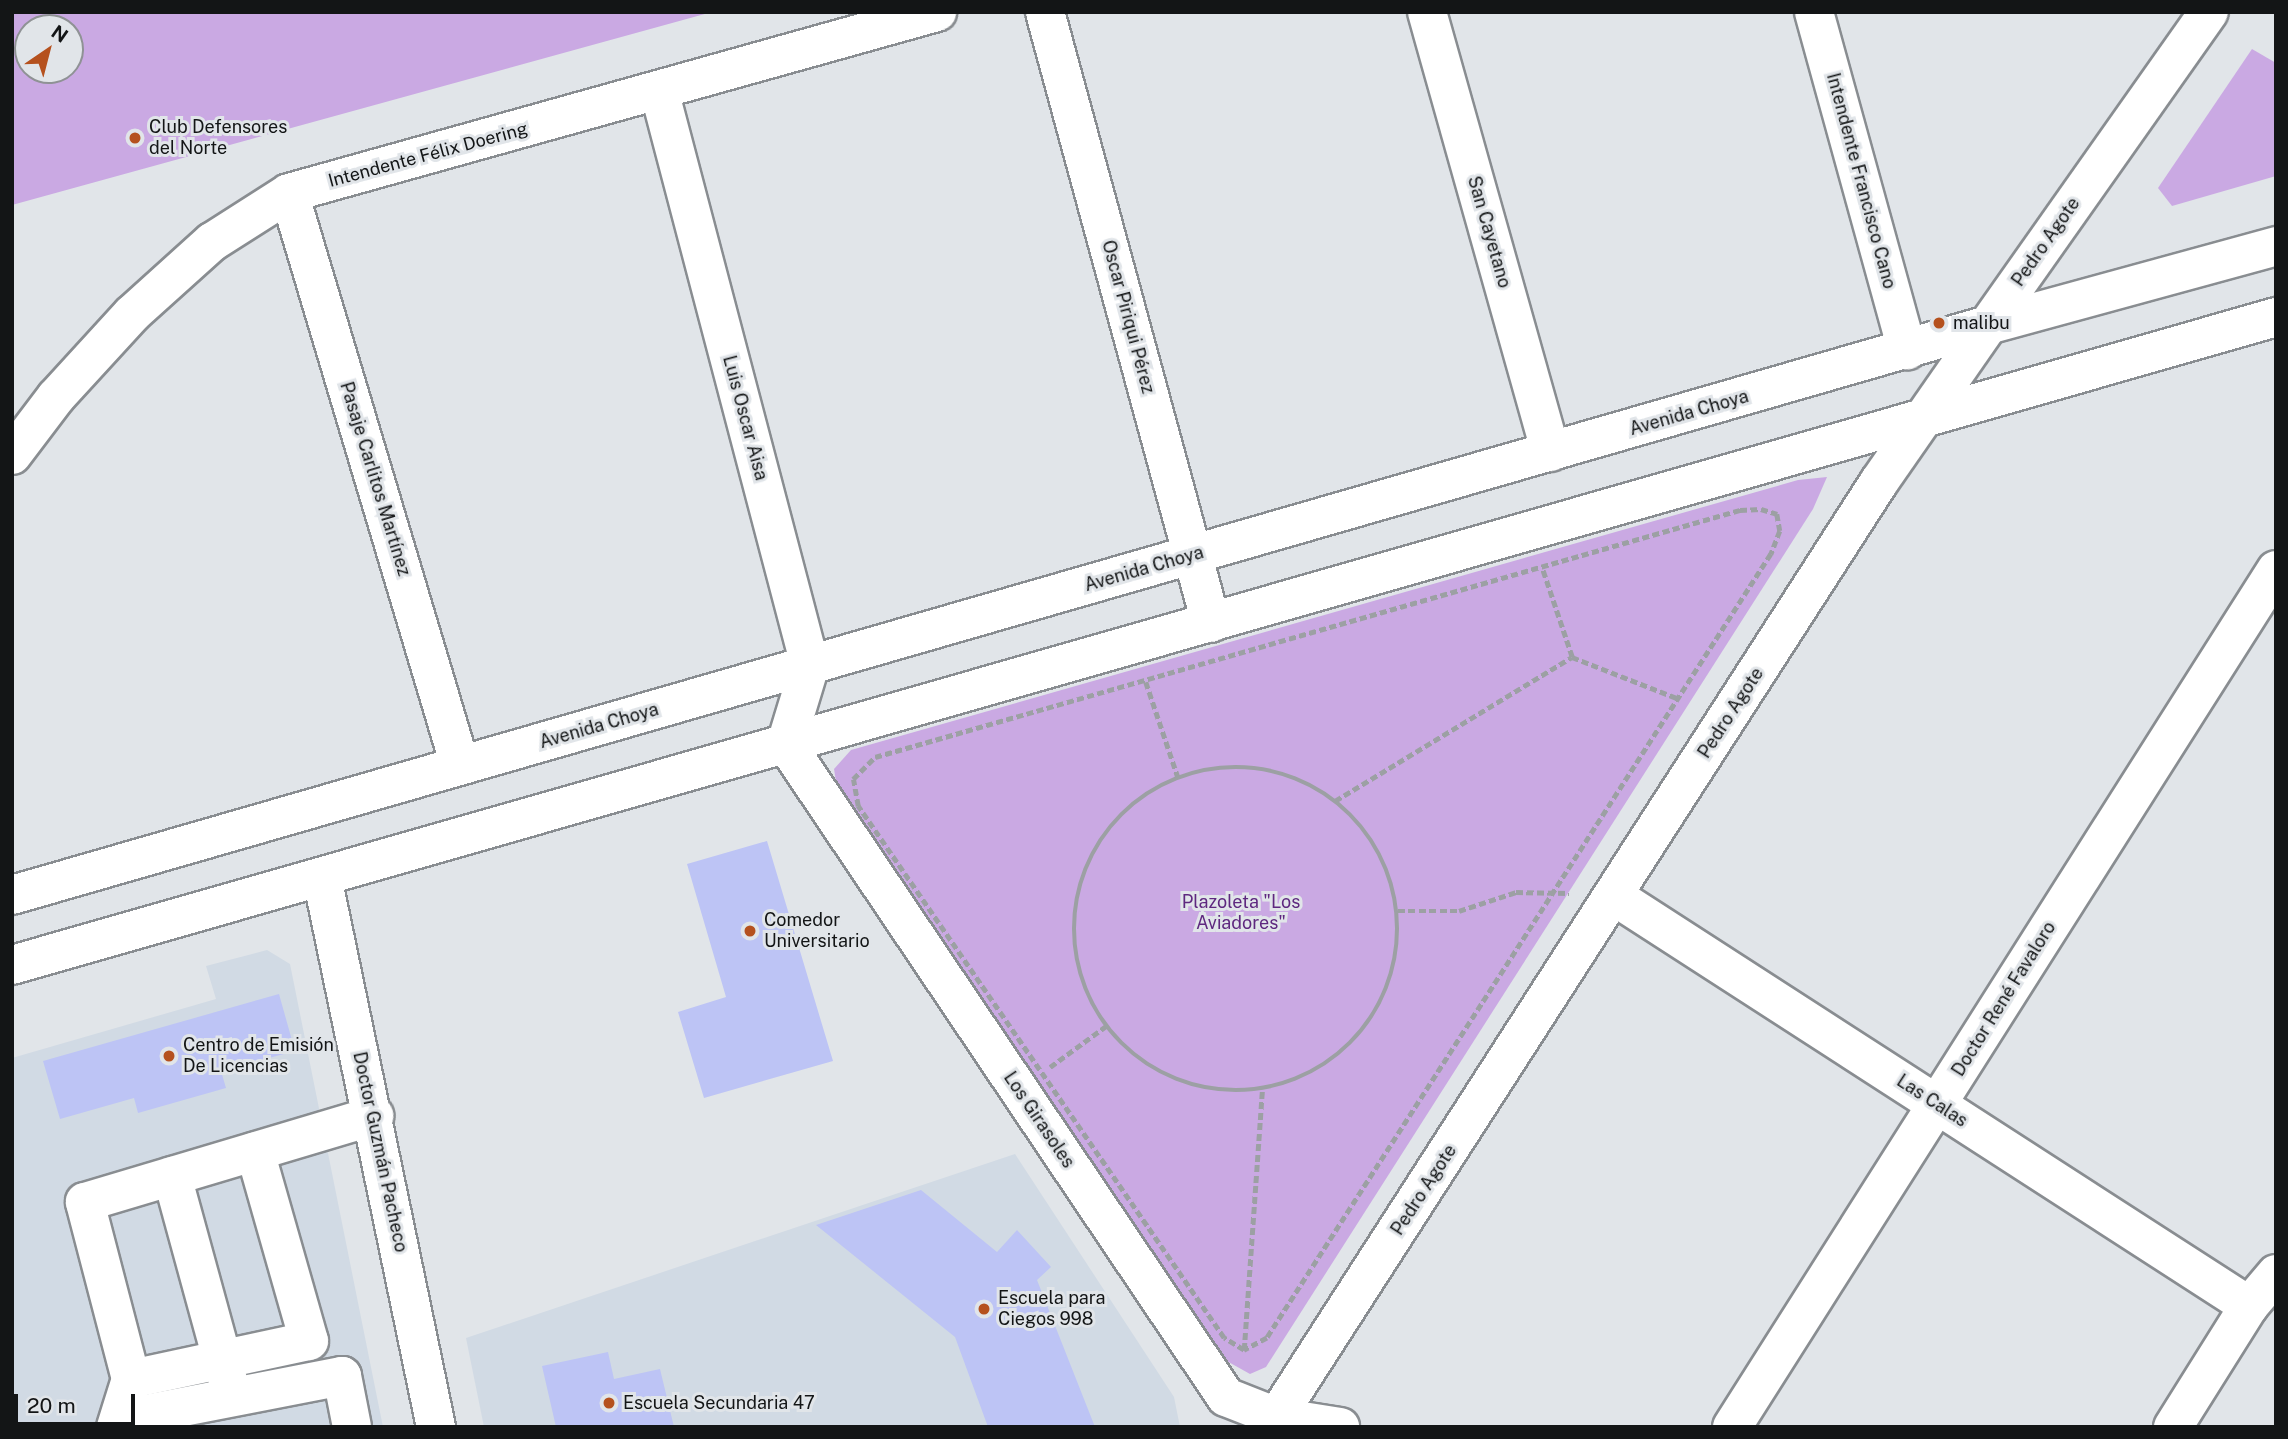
<!DOCTYPE html>
<html>
<head>
<meta charset="utf-8">
<style>
  body { margin:0 }
  #map { position:relative; width:2288px; height:1439px; overflow:hidden; background:#e1e5e9; font-family:"Public Sans",sans-serif }
  div>[style] { position:absolute }
  .built>* { inset:0; background:#d1dae4 }
  .green>* { inset:0; background:#caa9e3 }
  .building>* { inset:0; background:#bdc4f5 }
  .path>* { height:4.5px; margin-top:-2.25px; transform-origin:0; background:repeating-linear-gradient(90deg,#9ca0a3 0 7px,transparent 0 10.5px) }
  .path>.ring { margin:-2.25px; padding:0; box-sizing:content-box; background:none; border:4.5px solid #9ca0a3; border-radius:50% }
  .roads { filter:drop-shadow(2px 0 #898d91) drop-shadow(-2px 0 #898d91) drop-shadow(0 2px #898d91) drop-shadow(0 -2px #898d91) }
  .minor>* { height:38px; margin:-19px; padding:0 19px; transform-origin:19px; border-radius:19px; background:#fff }
  .major>* { height:38px; margin:-19px; padding:0 19px; transform-origin:19px; border-radius:19px; background:#fff }
  .dots>* { width:19px; height:19px; translate:-50% -50%; box-sizing:border-box; border:4px solid #e1e5e9; border-radius:50% }
  span { translate:-50% -50%; white-space:nowrap; text-align:center; line-height:1.15; -webkit-text-stroke:6px #e1e5e9; paint-order:stroke }
  .poi-label { font-size:18px; color:#131516 }
  .left { translate:0 -50%; text-align:left }
  .street-label { font-size:18px; color:#131516 }
  .park-label { font-size:18px; color:#5e287f }
  .frame { position:absolute; inset:0; border:14px solid #131516; pointer-events:none }
  .north { position:absolute; left:14px; top:14px; width:70px; height:70px; box-sizing:border-box; background:#e1e5e9; border:2px solid #8f9295; border-radius:50%; rotate:35deg; font-size:19px; font-weight:700; line-height:28px; text-align:center; color:#131516 }
  .north::after { content:''; display:block; margin:auto; width:24px; height:32px; background:#b5511e; clip-path:polygon(50% 0,100% 100%,50% 72%,0 100%) }
  .scale { position:absolute; left:14px; top:1394px; width:121px; height:32px; box-sizing:border-box; border:4px solid #131516; border-top:0; padding-left:9px; font-size:21px; line-height:24px; white-space:nowrap; color:#131516; -webkit-text-stroke:5px #e1e5e9; paint-order:stroke }
</style>
</head>
<body>
<div id="map">
  <div class="built">
    <div style="clip-path:polygon(267px 950px,290px 964px,383px 1427px,12px 1427px,12px 1058px,216px 999px,206px 966px)"></div>
    <div style="clip-path:polygon(1015px 1154px,1174px 1397px,1180px 1427px,484px 1427px,466px 1338px)"></div>
  </div>
  <div class="green">
    <div style="clip-path:polygon(evenodd,12px 12px,712px 12px,12px 205px,12px 12px,28px 28px,70px 28px,70px 70px,28px 70px,28px 28px)"></div>
    <div style="clip-path:polygon(2252px 49px,2276px 63px,2276px 176px,2172px 206px,2158px 188px)"></div>
    <div style="clip-path:polygon(1827px 477px,1813px 509px,1266px 1367px,1250px 1374px,1225px 1360px,837px 788px,834px 769px,851px 750px,1798px 480px)"></div>
  </div>
  <div class="building">
    <div style="clip-path:polygon(767px 841px,833px 1061px,704px 1098px,678px 1012px,726px 997px,687px 864px)"></div>
    <div style="clip-path:polygon(279px 994px,295px 1051px,221px 1071px,226px 1088px,138px 1113px,134px 1098px,60px 1119px,43px 1061px)"></div>
    <div style="clip-path:polygon(921px 1190px,997px 1252px,1017px 1230px,1051px 1267px,1037px 1280px,1095px 1427px,988px 1427px,955px 1337px,816px 1225px)"></div>
    <div style="clip-path:polygon(608px 1352px,614px 1379px,660px 1369px,674px 1427px,556px 1427px,542px 1366px)"></div>
  </div>
  <div class="path">
    <div style="left:1761px;top:509px;width:17px;rotate:17deg"></div>
    <div style="left:1777px;top:514px;width:17px;rotate:80deg"></div>
    <div style="left:1780px;top:531px;width:25px;rotate:111deg"></div>
    <div style="left:1771px;top:554px;width:932px;rotate:122.74deg"></div>
    <div style="left:1267px;top:1338px;width:26px;rotate:152deg"></div>
    <div style="left:1244px;top:1350px;width:23px;rotate:-149deg"></div>
    <div style="left:1224px;top:1338px;width:646px;rotate:-124.53deg"></div>
    <div style="left:858px;top:806px;width:27px;rotate:-100deg"></div>
    <div style="left:853px;top:779px;width:31px;rotate:-45deg"></div>
    <div style="left:875px;top:757px;width:900px;rotate:-15.94deg"></div>
    <div style="left:1740px;top:510px;width:21px;rotate:-3deg"></div>
    <div style="left:1572px;top:657px;width:115px;rotate:21.4deg"></div>
    <div style="left:1146px;top:682px;width:100px;rotate:71.4deg"></div>
    <div class="ring" style="left:1074px;top:767px;width:319.5px;height:319.5px"></div>
    <div style="left:1335px;top:801px;width:277px;rotate:-31.3deg"></div>
    <div style="left:1572px;top:657px;width:94px;rotate:-108.6deg"></div>
    <div style="left:1398px;top:911px;width:61px"></div>
    <div style="left:1459px;top:911px;width:60px;rotate:-18.4deg"></div>
    <div style="left:1516px;top:892px;width:53px;rotate:1.1deg"></div>
    <div style="left:1050px;top:1067px;width:69px;rotate:-36.2deg"></div>
    <div style="left:1244px;top:1350px;width:261px;rotate:-86deg"></div>
  </div>
  <div class="roads">
    <div class="minor">
      <div style="left:1045px;top:12px;width:633px;rotate:74.8deg"></div>
      <div style="left:1427px;top:12px;width:457px;rotate:74.3deg"></div>
      <div style="left:1814px;top:12px;width:351px;rotate:74.6deg"></div>
      <div style="left:659px;top:90px;width:594px;rotate:75.29deg"></div>
      <div style="left:810px;top:665px;width:83px;rotate:106.9deg"></div>
      <div style="left:786px;top:744px;width:787px;rotate:56.03deg"></div>
      <div style="left:1226px;top:1397px;width:55px;rotate:21.4deg"></div>
      <div style="left:1277px;top:1417px;width:64px;rotate:9deg"></div>
      <div style="left:289px;top:193px;width:597px;rotate:73.36deg"></div>
      <div style="left:1988px;top:325px;width:383px;rotate:-54.8deg"></div>
      <div style="left:12px;top:455px;width:73px;rotate:-52.8deg"></div>
      <div style="left:56px;top:397px;width:113px;rotate:-47.5deg"></div>
      <div style="left:132px;top:314px;width:108px;rotate:-42deg"></div>
      <div style="left:212px;top:242px;width:91px;rotate:-32.5deg"></div>
      <div style="left:289px;top:193px;width:673px;rotate:-15.61deg"></div>
      <div style="left:322px;top:877px;width:562px;rotate:78.29deg"></div>
      <div style="left:1614px;top:896px;width:756px;rotate:32.85deg"></div>
      <div style="left:172px;top:1176px;width:217px;rotate:74.7deg"></div>
      <div style="left:131px;top:1379px;width:182px;rotate:-12.1deg"></div>
      <div style="left:309px;top:1341px;width:197px;rotate:-105.9deg"></div>
      <div style="left:116px;top:1427px;width:50px;rotate:-72.6deg"></div>
      <div style="left:131px;top:1379px;width:183px;rotate:-104.6deg"></div>
      <div style="left:85px;top:1202px;width:302px;rotate:-16.6deg"></div>
      <div style="left:117px;top:1427px;width:17px;rotate:-36deg"></div>
      <div style="left:131px;top:1417px;width:215px;rotate:-11deg"></div>
      <div style="left:342px;top:1376px;width:52px;rotate:78.9deg"></div>
      <div style="left:1732px;top:1427px;width:1015px;rotate:-57.59deg"></div>
      <div style="left:2173px;top:1427px;width:143px;rotate:-57.9deg"></div>
      <div style="left:2249px;top:1306px;width:42px;rotate:-49.8deg"></div>
    </div>
    <div class="major">
      <div style="left:12px;top:895px;width:2057px;rotate:-16.09deg"></div>
      <div style="left:1988px;top:325px;width:299px;rotate:-15.3deg"></div>
      <div style="left:12px;top:965px;width:2355px;rotate:-15.97deg"></div>
      <div style="left:1270px;top:1427px;width:1124px;rotate:-57.2deg"></div>
      <div style="left:1879px;top:482px;width:191px;rotate:-55.2deg"></div>
    </div>
  </div>
  <div class="dots">
    <div style="left:135px;top:138px;background:#b5511e"></div>
    <div style="left:1939px;top:323px;background:#b5511e"></div>
    <div style="left:750px;top:931px;background:#b5511e"></div>
    <div style="left:169px;top:1056px;background:#b5511e"></div>
    <div style="left:984px;top:1309px;background:#b5511e"></div>
    <div style="left:609px;top:1403px;background:#b5511e"></div>
  </div>
  <div class="poi-label">
    <span class="left" style="left:149px;top:138px">Club Defensores<br>del Norte</span>
    <span class="left" style="left:1953px;top:323px">malibu</span>
    <span class="left" style="left:764px;top:931px">Comedor<br>Universitario</span>
    <span class="left" style="left:183px;top:1056px">Centro de Emisión<br>De Licencias</span>
    <span class="left" style="left:998px;top:1309px">Escuela para<br>Ciegos 998</span>
    <span class="left" style="left:623px;top:1403px">Escuela Secundaria 47</span>
  </div>
  <div class="street-label">
    <span style="left:428px;top:155px;rotate:-15deg">Intendente Félix Doering</span>
    <span style="left:1861px;top:181px;rotate:75deg">Intendente Francisco Cano</span>
    <span style="left:1489px;top:232px;rotate:74deg">San Cayetano</span>
    <span style="left:2046px;top:242px;rotate:-55deg">Pedro Agote</span>
    <span style="left:1128px;top:317px;rotate:75deg">Oscar Piriqui Pérez</span>
    <span style="left:1689px;top:413px;rotate:-16deg">Avenida Choya</span>
    <span style="left:745px;top:418px;rotate:75deg">Luis Oscar Aisa</span>
    <span style="left:375px;top:479px;rotate:73deg">Pasaje Carlitos Martínez</span>
    <span style="left:1144px;top:569px;rotate:-16deg">Avenida Choya</span>
    <span style="left:1731px;top:713px;rotate:-57deg">Pedro Agote</span>
    <span style="left:599px;top:726px;rotate:-16deg">Avenida Choya</span>
    <span style="left:2004px;top:999px;rotate:-58deg">Doctor René Favaloro</span>
    <span style="left:1932px;top:1101px;rotate:33deg">Las Calas</span>
    <span style="left:1039px;top:1120px;rotate:56deg">Los Girasoles</span>
    <span style="left:380px;top:1152px;rotate:78deg">Doctor Guzmán Pacheco</span>
    <span style="left:1424px;top:1190px;rotate:-57deg">Pedro Agote</span>
  </div>
  <div class="park-label">
    <span style="left:1241px;top:913px">Plazoleta "Los<br>Aviadores"</span>
  </div>
  <div class="frame"></div>
  <div class="north">N</div>
  <div class="scale">20 m</div>
</div>
</body>
</html>
